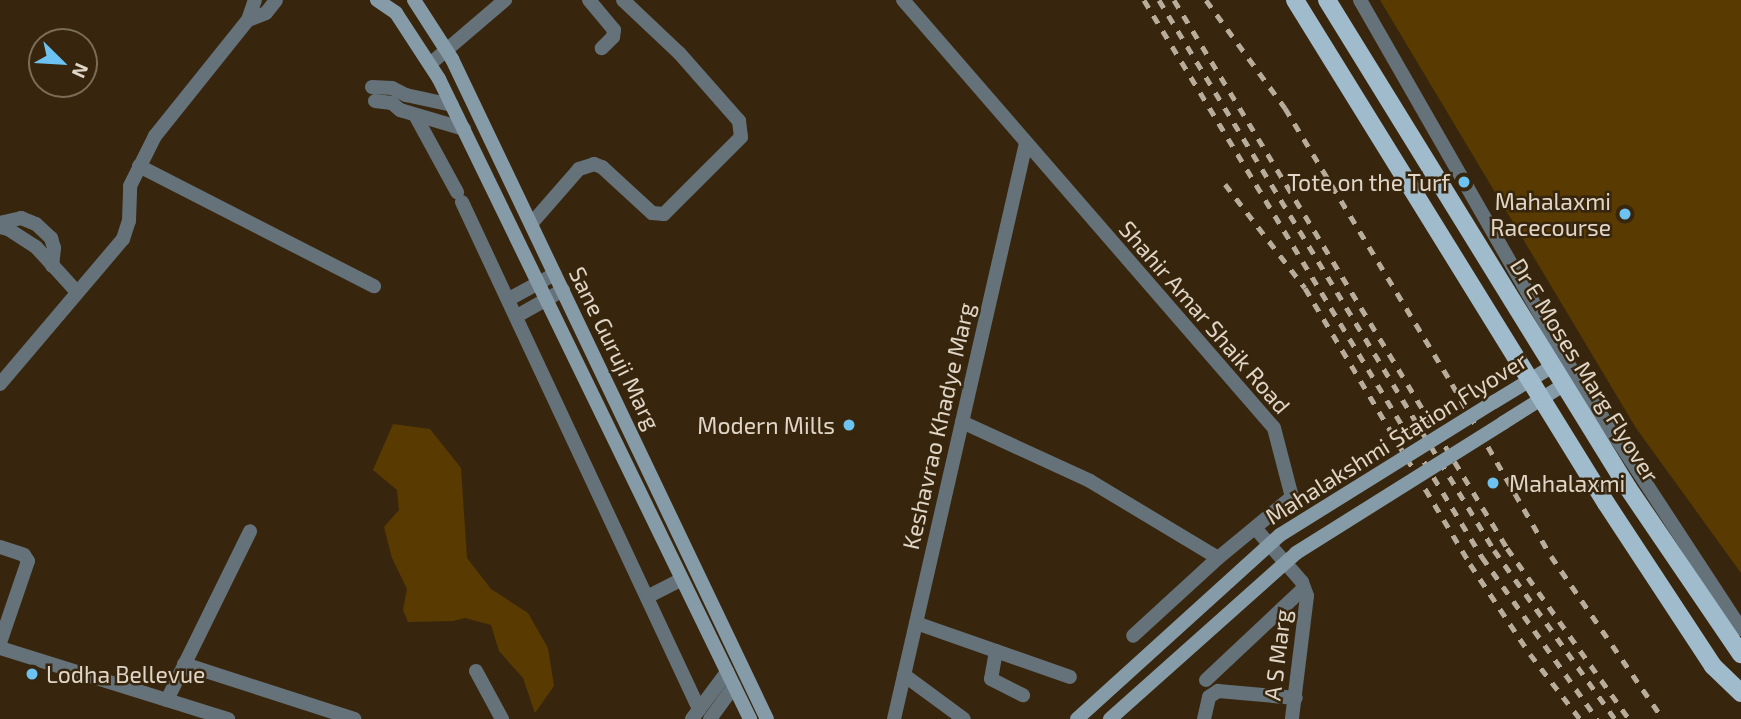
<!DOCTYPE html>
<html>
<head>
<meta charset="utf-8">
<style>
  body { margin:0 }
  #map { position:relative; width:1741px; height:719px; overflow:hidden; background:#37260d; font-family:"Exo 2",sans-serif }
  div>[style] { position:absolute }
  .green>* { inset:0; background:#593a00 }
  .minor>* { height:14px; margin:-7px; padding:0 7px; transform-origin:7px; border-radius:7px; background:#65727a }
  .tertiary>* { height:14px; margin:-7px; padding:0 7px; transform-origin:7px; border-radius:7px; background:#65727a }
  .secondary>* { height:14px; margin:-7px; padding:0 7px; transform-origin:7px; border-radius:7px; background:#869ba8 }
  .primary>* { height:18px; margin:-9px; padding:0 9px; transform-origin:9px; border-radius:9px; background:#9fbbcc }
  .rail>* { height:5px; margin-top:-2.5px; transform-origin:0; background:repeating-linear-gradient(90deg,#b8ac9b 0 9px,transparent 0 18px) }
  .secondary-bridge>* { height:14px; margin:-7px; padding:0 7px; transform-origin:7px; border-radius:7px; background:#869ba8 }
  .dots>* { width:19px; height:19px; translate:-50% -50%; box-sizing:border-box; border:4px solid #37260d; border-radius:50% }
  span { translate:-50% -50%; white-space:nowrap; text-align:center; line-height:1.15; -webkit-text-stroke:5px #37260d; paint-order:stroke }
  .poi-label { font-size:23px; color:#e0d6c7 }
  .right { translate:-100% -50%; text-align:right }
  .left { translate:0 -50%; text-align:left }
  .street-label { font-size:23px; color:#e0d6c7 }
  .north { position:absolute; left:28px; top:28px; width:70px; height:70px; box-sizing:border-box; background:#37260d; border:2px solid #7b6c57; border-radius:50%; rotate:114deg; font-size:19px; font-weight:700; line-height:28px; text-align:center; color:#e0d6c7 }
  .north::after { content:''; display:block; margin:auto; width:24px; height:32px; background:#6cc3f2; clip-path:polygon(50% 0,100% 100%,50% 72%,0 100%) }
</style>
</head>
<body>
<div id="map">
  <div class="green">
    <div style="clip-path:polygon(1380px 0,1741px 0,1741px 573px,1636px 428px)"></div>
    <div style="clip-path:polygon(393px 424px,430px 429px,461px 468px,467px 558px,491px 589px,528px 613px,548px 648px,554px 686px,535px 713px,523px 678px,499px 651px,491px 625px,465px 618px,453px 621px,408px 622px,403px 610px,407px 589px,392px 558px,384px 527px,399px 510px,397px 490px,373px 470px)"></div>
  </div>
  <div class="minor">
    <div style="left:589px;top:0;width:39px;rotate:50deg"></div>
    <div style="left:614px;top:30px;width:7px;rotate:98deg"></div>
    <div style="left:613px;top:37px;width:16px;rotate:135deg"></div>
    <div style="left:903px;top:0;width:566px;rotate:49.08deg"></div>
    <div style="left:1274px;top:428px;width:71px;rotate:75.4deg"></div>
    <div style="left:1292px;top:497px;width:96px;rotate:140.5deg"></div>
    <div style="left:1360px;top:0;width:425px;rotate:60.2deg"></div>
    <div style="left:1571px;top:369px;width:311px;rotate:56.8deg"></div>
    <div style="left:248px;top:20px;width:19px;rotate:-21deg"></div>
    <div style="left:266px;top:13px;width:16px;rotate:-52deg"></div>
    <div style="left:430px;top:64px;width:99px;rotate:-40.5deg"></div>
    <div style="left:372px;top:87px;width:20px;rotate:3deg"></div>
    <div style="left:392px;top:88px;width:16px;rotate:27deg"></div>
    <div style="left:406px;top:95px;width:47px;rotate:12.3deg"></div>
    <div style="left:375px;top:101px;width:17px;rotate:7deg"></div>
    <div style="left:392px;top:103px;width:11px;rotate:41deg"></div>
    <div style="left:400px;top:110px;width:67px;rotate:16.5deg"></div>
    <div style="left:415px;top:115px;width:88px;rotate:61.4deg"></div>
    <div style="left:139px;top:166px;width:264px;rotate:27.1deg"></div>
    <div style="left:462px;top:202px;width:560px;rotate:64.95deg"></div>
    <div style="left:0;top:223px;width:22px;rotate:-13deg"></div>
    <div style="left:21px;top:218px;width:16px;rotate:22deg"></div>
    <div style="left:36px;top:224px;width:21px;rotate:43deg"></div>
    <div style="left:51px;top:238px;width:10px;rotate:73deg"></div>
    <div style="left:54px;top:248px;width:18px;rotate:96deg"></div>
    <div style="left:531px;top:224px;width:73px;rotate:-48.9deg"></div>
    <div style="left:579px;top:169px;width:16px;rotate:-18deg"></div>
    <div style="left:594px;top:164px;width:9px;rotate:21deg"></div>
    <div style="left:602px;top:167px;width:68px;rotate:42.6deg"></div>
    <div style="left:652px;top:213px;width:12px;rotate:5deg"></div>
    <div style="left:664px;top:214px;width:109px;rotate:-45deg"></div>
    <div style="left:741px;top:137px;width:16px;rotate:-97deg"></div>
    <div style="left:739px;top:121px;width:91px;rotate:-131.4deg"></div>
    <div style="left:679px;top:53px;width:77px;rotate:-136.6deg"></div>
    <div style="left:0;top:227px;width:8px;rotate:14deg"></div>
    <div style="left:8px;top:229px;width:33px;rotate:33deg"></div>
    <div style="left:36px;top:247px;width:61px;rotate:47.7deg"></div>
    <div style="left:509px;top:299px;width:52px;rotate:-28.5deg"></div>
    <div style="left:517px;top:316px;width:53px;rotate:-29.5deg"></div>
    <div style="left:0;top:384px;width:190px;rotate:-49.7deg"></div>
    <div style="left:123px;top:239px;width:19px;rotate:-72deg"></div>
    <div style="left:129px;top:221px;width:35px;rotate:-88deg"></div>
    <div style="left:130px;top:186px;width:56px;rotate:-63.4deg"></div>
    <div style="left:155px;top:136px;width:149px;rotate:-51.3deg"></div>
    <div style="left:248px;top:20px;width:21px;rotate:-71deg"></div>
    <div style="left:962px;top:422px;width:141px;rotate:24.7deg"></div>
    <div style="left:1090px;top:481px;width:149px;rotate:31deg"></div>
    <div style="left:1218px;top:558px;width:115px;rotate:137.5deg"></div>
    <div style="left:1256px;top:529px;width:70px;rotate:49deg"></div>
    <div style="left:1302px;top:582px;width:15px;rotate:70deg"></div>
    <div style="left:1307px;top:596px;width:124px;rotate:97deg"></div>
    <div style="left:0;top:547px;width:25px;rotate:18deg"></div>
    <div style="left:24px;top:555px;width:7px;rotate:56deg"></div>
    <div style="left:28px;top:561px;width:87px;rotate:108.9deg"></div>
    <div style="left:647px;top:597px;width:39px;rotate:-27deg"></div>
    <div style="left:916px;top:623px;width:163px;rotate:19.3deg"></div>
    <div style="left:996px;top:651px;width:28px;rotate:100deg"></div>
    <div style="left:991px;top:679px;width:36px;rotate:27deg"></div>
    <div style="left:184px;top:664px;width:179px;rotate:17.9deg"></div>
    <div style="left:476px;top:671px;width:55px;rotate:61.6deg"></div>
    <div style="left:904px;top:675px;width:74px;rotate:36.3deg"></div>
    <div style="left:1206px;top:680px;width:134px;rotate:-43.2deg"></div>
    <div style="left:167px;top:700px;width:188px;rotate:-63.8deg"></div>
    <div style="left:692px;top:719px;width:59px;rotate:-53.3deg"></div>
    <div style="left:710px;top:719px;width:41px;rotate:-54deg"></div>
    <div style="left:894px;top:719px;width:591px;rotate:-77.09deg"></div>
    <div style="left:1204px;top:719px;width:23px;rotate:-77deg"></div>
    <div style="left:1209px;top:697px;width:11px;rotate:-34deg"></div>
    <div style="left:1218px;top:691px;width:78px;rotate:5.1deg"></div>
  </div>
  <div class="tertiary">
    <div style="left:0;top:648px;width:239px;rotate:17.3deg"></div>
  </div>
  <div class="secondary">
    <div style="left:377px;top:0;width:23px;rotate:34deg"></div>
    <div style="left:396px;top:13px;width:79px;rotate:56.9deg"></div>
    <div style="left:439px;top:79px;width:712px;rotate:64.08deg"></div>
    <div style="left:414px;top:0;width:70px;rotate:57.2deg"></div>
    <div style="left:452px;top:59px;width:731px;rotate:64.49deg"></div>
    <div style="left:1494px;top:402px;width:69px;rotate:-31.4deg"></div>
    <div style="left:1503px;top:423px;width:73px;rotate:-32.2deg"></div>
  </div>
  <div class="primary">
    <div style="left:1295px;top:0;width:591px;rotate:58.27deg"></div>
    <div style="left:1606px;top:503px;width:195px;rotate:56.7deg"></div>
    <div style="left:1713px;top:666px;width:39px;rotate:44deg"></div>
    <div style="left:1327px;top:0;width:573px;rotate:58.33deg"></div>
    <div style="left:1628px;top:488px;width:201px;rotate:55.8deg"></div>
  </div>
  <div class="rail">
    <div style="left:1144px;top:0;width:652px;rotate:58.75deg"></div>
    <div style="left:1482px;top:557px;width:199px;rotate:54.6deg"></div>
    <div style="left:1159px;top:0;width:644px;rotate:58.65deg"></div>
    <div style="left:1494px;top:550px;width:208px;rotate:54.4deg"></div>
    <div style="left:1174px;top:0;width:641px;rotate:58.71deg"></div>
    <div style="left:1507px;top:548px;width:210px;rotate:54.5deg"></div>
    <div style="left:1206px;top:0;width:134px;rotate:53.8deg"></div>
    <div style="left:1285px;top:108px;width:323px;rotate:58.8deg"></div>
    <div style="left:1452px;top:384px;width:198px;rotate:60.1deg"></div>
    <div style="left:1551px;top:556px;width:198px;rotate:55.5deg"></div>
    <div style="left:1225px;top:184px;width:131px;rotate:52.4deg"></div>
    <div style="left:1305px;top:288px;width:322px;rotate:59.1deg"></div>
    <div style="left:1470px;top:564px;width:108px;rotate:56.3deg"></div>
    <div style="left:1530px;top:654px;width:82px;rotate:52.4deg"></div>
  </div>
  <div class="secondary-bridge">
    <div style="left:1077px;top:719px;width:274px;rotate:-42.2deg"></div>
    <div style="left:1280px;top:535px;width:252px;rotate:-31.9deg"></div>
    <div style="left:1110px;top:719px;width:249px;rotate:-41.7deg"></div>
    <div style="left:1296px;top:553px;width:244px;rotate:-32.1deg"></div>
  </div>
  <div class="dots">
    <div style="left:1464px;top:182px;background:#6cc3f2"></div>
    <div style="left:1625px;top:214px;background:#6cc3f2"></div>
    <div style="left:849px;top:425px;background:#6cc3f2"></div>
    <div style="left:1493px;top:483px;background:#6cc3f2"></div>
    <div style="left:32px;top:674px;background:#6cc3f2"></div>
  </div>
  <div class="poi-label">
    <span class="right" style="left:1450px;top:182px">Tote on the Turf</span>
    <span class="right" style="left:1611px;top:214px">Mahalaxmi<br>Racecourse</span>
    <span class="right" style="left:835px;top:425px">Modern Mills</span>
    <span class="left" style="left:1509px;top:483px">Mahalaxmi</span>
    <span class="left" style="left:46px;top:674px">Lodha Bellevue</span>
  </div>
  <div class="street-label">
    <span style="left:1205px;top:317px;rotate:49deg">Shahir Amar Shaik Road</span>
    <span style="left:615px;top:348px;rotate:64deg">Sane Guruji Marg</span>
    <span style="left:1585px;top:370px;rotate:58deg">Dr E Moses Marg Flyover</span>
    <span style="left:938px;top:426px;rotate:-77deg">Keshavrao Khadye Marg</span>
    <span style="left:1396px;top:438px;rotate:-32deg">Mahalakshmi Station Flyover</span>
    <span style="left:1277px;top:655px;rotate:-83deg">A S Marg</span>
  </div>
  <div class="north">N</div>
</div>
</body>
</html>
